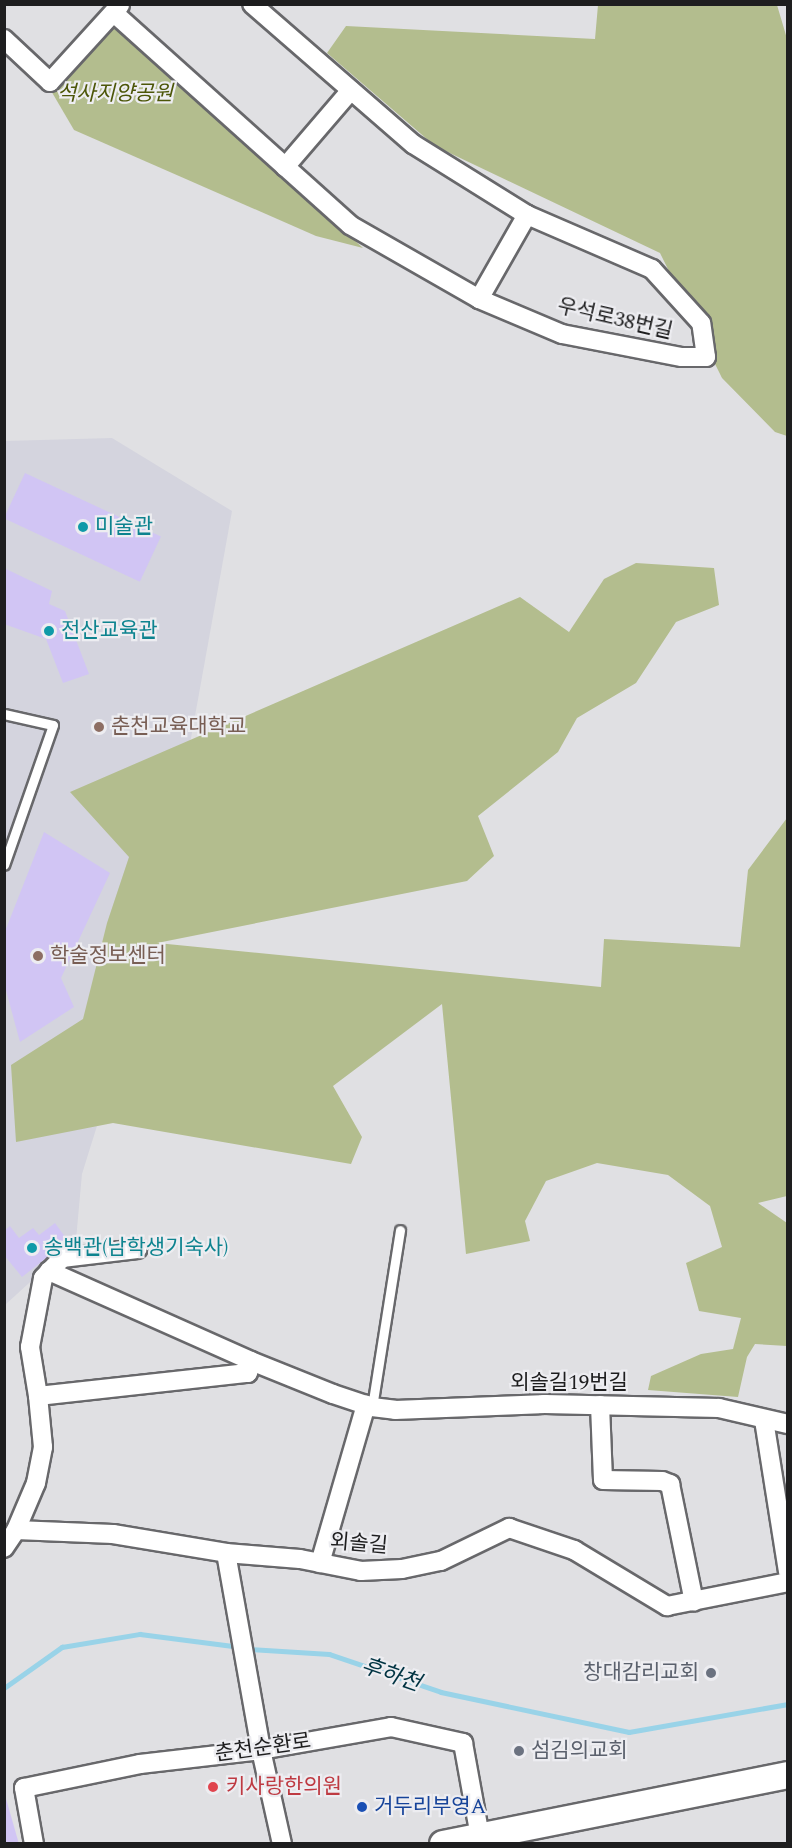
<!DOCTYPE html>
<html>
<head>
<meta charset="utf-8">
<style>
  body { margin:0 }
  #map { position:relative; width:792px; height:1848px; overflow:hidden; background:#e0e0e3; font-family:Spectral,"Noto Sans KR",serif }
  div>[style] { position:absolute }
  .built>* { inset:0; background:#d4d4de }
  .green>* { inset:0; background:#b3bd8e }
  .stream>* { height:4.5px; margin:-2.25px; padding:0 2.25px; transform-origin:2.25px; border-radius:2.25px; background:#99d3e8 }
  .building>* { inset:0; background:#d1c5f4; transform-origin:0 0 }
  .roads { filter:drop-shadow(2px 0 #68686b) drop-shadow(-2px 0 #68686b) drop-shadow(0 2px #68686b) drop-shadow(0 -2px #68686b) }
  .lane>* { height:9px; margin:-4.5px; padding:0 4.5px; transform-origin:4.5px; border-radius:4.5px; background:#fff }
  .street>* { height:18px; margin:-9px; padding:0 9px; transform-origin:9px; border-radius:9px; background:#fff }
  .secondary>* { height:26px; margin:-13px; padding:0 13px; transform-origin:13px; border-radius:13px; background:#fff }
  .dots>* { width:16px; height:16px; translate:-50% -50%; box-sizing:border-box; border:3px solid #ededf1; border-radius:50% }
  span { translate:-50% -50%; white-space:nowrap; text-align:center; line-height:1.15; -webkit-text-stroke:4.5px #ededf1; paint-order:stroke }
  .park-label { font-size:21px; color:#4c5608; font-style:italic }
  .street-label { font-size:21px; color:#1e1e1f }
  .culture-label { font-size:21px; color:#0d838f }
  .left { translate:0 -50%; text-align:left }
  .education-label { font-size:21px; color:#785e54 }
  .worship-label { font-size:21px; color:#5b616d }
  .right { translate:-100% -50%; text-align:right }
  .health-label { font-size:21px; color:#be3a42 }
  .transit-label { font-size:21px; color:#164399 }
  .water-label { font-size:22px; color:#003342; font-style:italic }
  .frame { position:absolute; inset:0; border:6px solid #1e1e1f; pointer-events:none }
</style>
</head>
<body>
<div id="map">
  <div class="built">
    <div style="clip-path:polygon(112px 438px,232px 511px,154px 943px,82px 1174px,76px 1240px,5px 1305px,5px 441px)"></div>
  </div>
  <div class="green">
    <div style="clip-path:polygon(598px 5px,777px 5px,788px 42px,787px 436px,775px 432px,722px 378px,660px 253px,435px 146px,327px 53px,346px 26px,595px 39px)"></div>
    <div style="clip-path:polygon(119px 28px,363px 248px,316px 236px,74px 130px,50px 89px,107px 29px)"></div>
    <div style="clip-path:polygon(636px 563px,714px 568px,719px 605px,676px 622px,636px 683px,577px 718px,558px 752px,478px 816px,494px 856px,467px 881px,157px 943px,601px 987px,604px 939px,740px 947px,748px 870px,787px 818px,787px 1196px,758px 1203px,787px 1223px,787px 1346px,755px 1344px,747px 1357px,738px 1397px,648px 1390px,651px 1376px,701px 1354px,733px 1349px,741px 1318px,699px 1311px,686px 1263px,722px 1247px,710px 1206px,668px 1175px,597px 1163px,546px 1181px,525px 1221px,530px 1241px,466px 1254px,442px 1004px,333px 1086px,362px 1137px,351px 1164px,113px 1123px,16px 1142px,11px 1065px,83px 1019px,107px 923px,129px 857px,70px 792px,520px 597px,569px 632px,604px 579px)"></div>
  </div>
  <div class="stream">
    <div style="left:248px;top:1649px;width:81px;rotate:3.5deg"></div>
    <div style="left:329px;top:1654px;width:118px;rotate:18.7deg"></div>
    <div style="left:441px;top:1692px;width:192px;rotate:12deg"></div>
    <div style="left:629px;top:1732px;width:161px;rotate:-10deg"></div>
    <div style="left:4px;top:1688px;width:71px;rotate:-35.3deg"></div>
    <div style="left:62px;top:1647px;width:79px;rotate:-9.5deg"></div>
    <div style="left:140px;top:1634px;width:101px;rotate:7.4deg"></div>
  </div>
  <div class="building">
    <div style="left:25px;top:473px;width:150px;height:50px;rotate:25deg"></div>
    <div style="clip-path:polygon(4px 568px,52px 591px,49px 604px,65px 611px,89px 674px,63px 683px,46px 639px,4px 624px)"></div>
    <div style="clip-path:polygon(44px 832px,110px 873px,61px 978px,74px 1007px,20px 1042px,4px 983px,4px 934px)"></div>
    <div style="clip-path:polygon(55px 1223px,68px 1241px,22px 1277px,4px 1255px,4px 1231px,10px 1226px,19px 1238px,33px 1228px,39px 1235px)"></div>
    <div style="clip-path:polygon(5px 1795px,19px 1844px,4px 1844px)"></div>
  </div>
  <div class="roads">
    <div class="lane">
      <div style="left:4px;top:714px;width:50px;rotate:12.7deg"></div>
      <div style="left:53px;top:725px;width:148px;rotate:109.3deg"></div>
      <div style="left:372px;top:1407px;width:179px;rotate:-81deg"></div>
    </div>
    <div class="street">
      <div style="left:114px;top:13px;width:317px;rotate:41.9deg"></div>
      <div style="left:350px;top:225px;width:149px;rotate:29.8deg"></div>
      <div style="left:479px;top:299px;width:90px;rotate:22.9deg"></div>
      <div style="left:562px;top:334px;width:122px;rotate:10.9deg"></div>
      <div style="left:682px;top:357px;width:24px"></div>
      <div style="left:706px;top:357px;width:34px;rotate:-98deg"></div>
      <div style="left:701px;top:323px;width:73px;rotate:-132.2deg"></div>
      <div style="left:652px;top:269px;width:136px;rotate:-156.6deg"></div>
      <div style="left:527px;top:215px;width:134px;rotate:-148.1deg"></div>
      <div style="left:413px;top:144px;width:213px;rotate:-139deg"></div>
      <div style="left:4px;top:39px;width:63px;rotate:43.1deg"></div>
      <div style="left:50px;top:82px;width:104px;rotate:-47.7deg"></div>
      <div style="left:285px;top:167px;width:101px;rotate:-49.4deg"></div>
      <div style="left:479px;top:299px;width:97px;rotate:-60.3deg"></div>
      <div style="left:49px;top:1271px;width:221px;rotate:24deg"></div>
      <div style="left:38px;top:1396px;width:50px;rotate:-99.3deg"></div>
      <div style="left:30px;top:1347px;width:70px;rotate:-79.3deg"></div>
      <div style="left:43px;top:1278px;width:28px;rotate:-46deg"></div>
      <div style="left:62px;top:1258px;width:76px;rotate:-6.8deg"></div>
      <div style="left:600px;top:1405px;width:75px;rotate:87.7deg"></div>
      <div style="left:603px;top:1480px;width:59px;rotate:1deg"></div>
      <div style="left:662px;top:1481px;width:9px;rotate:21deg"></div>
      <div style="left:670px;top:1484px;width:120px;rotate:78.5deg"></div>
      <div style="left:764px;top:1420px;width:154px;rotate:81deg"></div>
      <div style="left:16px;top:1530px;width:51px;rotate:-66.9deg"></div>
      <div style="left:36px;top:1483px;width:37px;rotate:-79deg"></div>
      <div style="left:43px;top:1447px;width:51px;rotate:-95.6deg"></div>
      <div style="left:38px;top:1396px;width:211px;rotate:-6.3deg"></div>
      <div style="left:248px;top:1373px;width:12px;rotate:-76deg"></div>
      <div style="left:251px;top:1361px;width:88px;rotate:21.9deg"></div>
      <div style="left:333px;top:1394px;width:41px;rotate:18.4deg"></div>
      <div style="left:372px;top:1407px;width:23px;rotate:7deg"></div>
      <div style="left:395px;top:1410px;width:150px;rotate:-2.3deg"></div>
      <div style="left:545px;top:1404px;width:174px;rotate:1.3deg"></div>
      <div style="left:719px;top:1408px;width:71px;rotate:13.1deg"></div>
      <div style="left:4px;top:1548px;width:22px;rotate:-56deg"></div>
      <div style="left:16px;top:1530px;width:97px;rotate:2.4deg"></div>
      <div style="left:113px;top:1534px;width:115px;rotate:9.5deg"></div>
      <div style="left:226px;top:1553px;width:74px;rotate:4.6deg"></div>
      <div style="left:300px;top:1559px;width:62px;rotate:11.1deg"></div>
      <div style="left:361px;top:1571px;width:41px;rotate:-2.8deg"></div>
      <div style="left:402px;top:1569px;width:40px;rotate:-12deg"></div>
      <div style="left:441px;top:1561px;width:76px;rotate:-25.9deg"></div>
      <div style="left:509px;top:1528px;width:69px;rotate:18.7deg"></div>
      <div style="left:574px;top:1550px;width:109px;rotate:31.1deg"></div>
      <div style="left:667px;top:1606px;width:123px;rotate:-11.2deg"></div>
      <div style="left:226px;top:1553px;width:200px;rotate:79.9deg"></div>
      <div style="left:261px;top:1750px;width:96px;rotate:77.4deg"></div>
      <div style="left:320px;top:1563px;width:165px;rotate:-73.8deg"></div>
      <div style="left:34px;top:1844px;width:57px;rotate:-100.1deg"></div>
      <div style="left:24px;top:1788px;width:118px;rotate:-11.7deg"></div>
      <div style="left:140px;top:1764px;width:122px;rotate:-6.6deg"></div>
      <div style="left:261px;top:1750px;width:132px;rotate:-10deg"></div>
      <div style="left:391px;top:1727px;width:74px;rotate:12.5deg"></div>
      <div style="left:463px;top:1743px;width:96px;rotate:79.7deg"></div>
    </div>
    <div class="secondary">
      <div style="left:443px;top:1844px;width:352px;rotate:-11.3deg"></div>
    </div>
  </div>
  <div class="dots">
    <div style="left:83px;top:527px;background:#0f9aa8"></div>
    <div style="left:49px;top:631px;background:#0f9aa8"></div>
    <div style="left:99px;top:727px;background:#8d6e63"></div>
    <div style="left:38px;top:956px;background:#8d6e63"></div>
    <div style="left:32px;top:1248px;background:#0f9aa8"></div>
    <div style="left:711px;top:1673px;background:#6b7280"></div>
    <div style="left:519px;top:1751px;background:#6b7280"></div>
    <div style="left:213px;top:1787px;background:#e0444e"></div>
    <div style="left:362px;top:1807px;background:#1a4fb4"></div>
  </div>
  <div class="park-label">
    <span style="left:115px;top:94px">석사지양공원</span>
  </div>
  <div class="street-label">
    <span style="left:615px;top:319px;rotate:13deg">우석로38번길</span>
    <span style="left:569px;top:1383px">외솔길19번길</span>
    <span style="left:359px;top:1544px;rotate:5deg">외솔길</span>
    <span style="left:263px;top:1748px;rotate:-8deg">춘천순환로</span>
  </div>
  <div class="culture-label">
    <span class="left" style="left:95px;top:527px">미술관</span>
    <span class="left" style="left:61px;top:631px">전산교육관</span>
    <span class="left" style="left:44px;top:1248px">송백관(남학생기숙사)</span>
  </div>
  <div class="education-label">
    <span class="left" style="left:111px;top:727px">춘천교육대학교</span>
    <span class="left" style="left:50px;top:956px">학술정보센터</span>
  </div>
  <div class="worship-label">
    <span class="right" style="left:699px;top:1673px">창대감리교회</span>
    <span class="left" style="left:531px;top:1751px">섬김의교회</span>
  </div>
  <div class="health-label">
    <span class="left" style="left:226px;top:1787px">키사랑한의원</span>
  </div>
  <div class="transit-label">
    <span class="left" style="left:374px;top:1807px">거두리부영A</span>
  </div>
  <div class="water-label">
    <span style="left:391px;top:1675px;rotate:19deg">후하천</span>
  </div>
  <div class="frame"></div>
</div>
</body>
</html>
